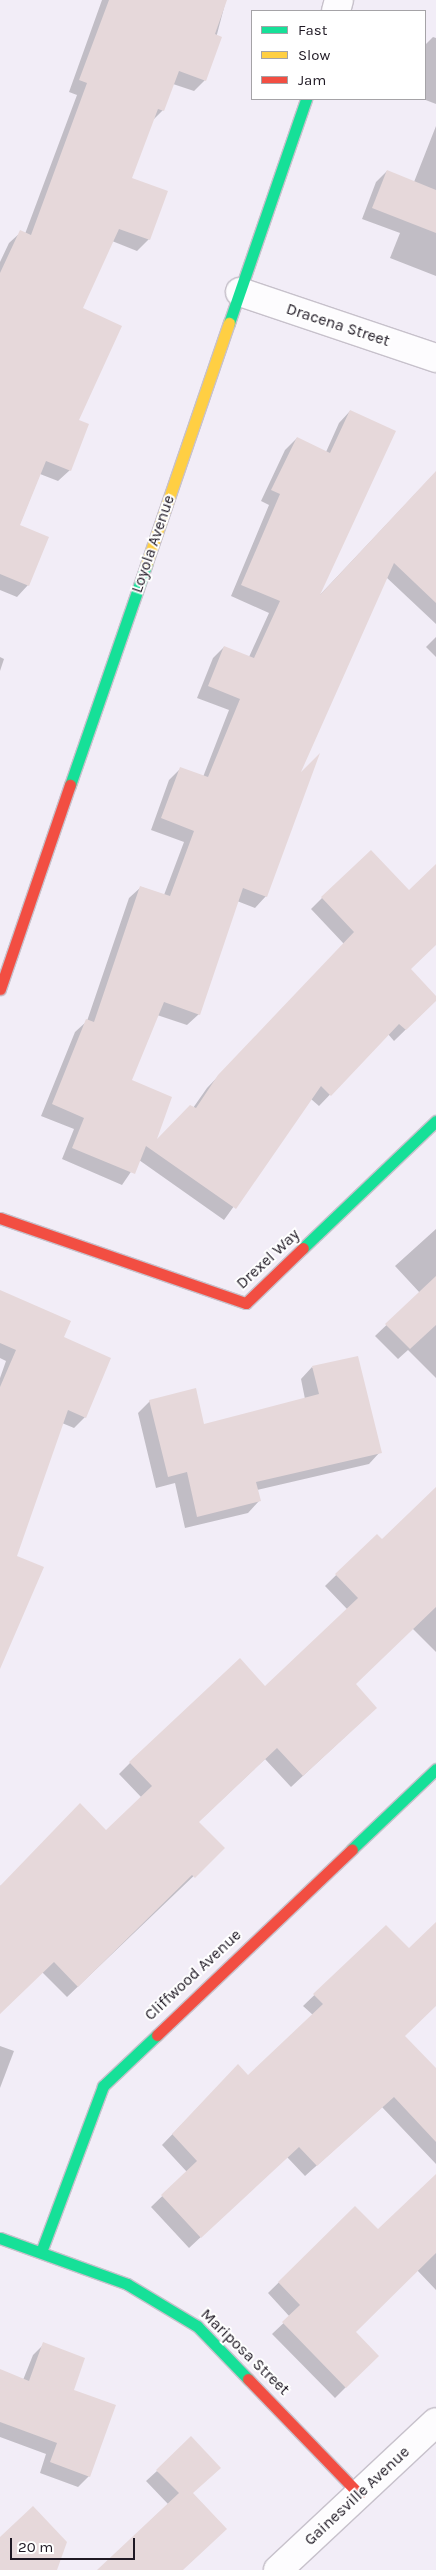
<!DOCTYPE html>
<html>
<head>
<meta charset="utf-8">
<style>
  body { margin:0 }
  #map { position:relative; width:436px; height:2570px; overflow:hidden; background:#f2edf7; font-family:Karla,sans-serif }
  div>[style] { position:absolute }
  .shadow>* { inset:0; background:#0003 }
  .building>* { inset:0; background:#e6d8da }
  .roads { filter:drop-shadow(1px 0 #c7c1cb) drop-shadow(-1px 0 #c7c1cb) drop-shadow(0 1px #c7c1cb) drop-shadow(0 -1px #c7c1cb) }
  .street>* { height:28px; margin:-14px; padding:0 14px; transform-origin:14px; border-radius:14px; background:#fdfcfe }
  .fast>* { height:11px; margin:-5.5px; padding:0 5.5px; transform-origin:5.5px; border-radius:5.5px; background:#16e098 }
  .slow>* { height:11px; margin:-5.5px; padding:0 5.5px; transform-origin:5.5px; border-radius:5.5px; background:#ffcf43 }
  .jam>* { height:11px; margin:-5.5px; padding:0 5.5px; transform-origin:5.5px; border-radius:5.5px; background:#f24e42 }
  span { translate:-50% -50%; white-space:nowrap; text-align:center; line-height:1.15; -webkit-text-stroke:4px #fff; paint-order:stroke }
  .street-label { font-size:16px; color:#1f1924 }
  .legend { position:absolute; left:251px; top:10px; width:175px; height:90px; box-sizing:border-box; background:#fff; border:1px solid #a5a3a7; margin:0; padding:6px 9px; list-style:none; font-size:15px; color:#1f1924 }
  .legend li { display:flex; align-items:center; gap:10px; height:25px }
  .legend b { width:25px; border:1px solid #a5a3a7 }
  .scale { position:absolute; left:10px; top:2538px; width:125px; height:22px; box-sizing:border-box; border:2px solid #1f1924; border-top:0; padding-left:6px; font-size:15px; line-height:18px; white-space:nowrap; color:#1f1924; -webkit-text-stroke:4px #fff; paint-order:stroke }
</style>
</head>
<body>
<div id="map">
  <div class="shadow">
    <div style="clip-path:polygon(102px 0,226px 0,205px 80px,194px 91px,173px 84px,163px 110px,151px 122px,130px 179px,149px 239px,137px 251px,112px 241px,81px 308px,78px 420px,70px 470px,58px 481px,40px 474px,19px 526px,28px 585px,17px 597px,0 590px,0 262px,9px 243px,21px 232px,25px 234px,77px 95px,69px 92px)"></div>
    <div style="clip-path:polygon(433px 37px,436px 38px,436px 104px,423px 99px,425px 45px)"></div>
    <div style="clip-path:polygon(436px 126px,436px 276px,390px 258px,400px 233px,362px 219px,376px 182px,387px 171px,414px 182px)"></div>
    <div style="clip-path:polygon(350px 411px,317px 598px,436px 472px,436px 624px,386px 577px,298px 777px,266px 896px,255px 908px,237px 901px,199px 1014px,187px 1025px,157px 1015px,131px 1080px,154px 1143px,193px 1108px,207px 1088px,344px 944px,311px 909px,322px 898px,409px 892px,436px 865px,436px 944px,409px 969px,436px 1000px,394px 1041px,388px 1034px,319px 1106px,311px 1099px,224px 1220px,139px 1160px,122px 1185px,62px 1159px,74px 1129px,41px 1116px,75px 1032px,87px 1021px,129px 898px,141px 887px,164px 895px,184px 842px,151px 830px,169px 780px,180px 769px,203px 777px,229px 710px,197px 698px,213px 658px,224px 647px,249px 657px,269px 613px,231px 596px,269px 505px,261px 501px,285px 450px,297px 438px,326px 452px,339px 423px)"></div>
    <div style="clip-path:polygon(436px 637px,436px 657px,426px 647px)"></div>
    <div style="clip-path:polygon(0 657px,4px 659px,0 671px)"></div>
    <div style="clip-path:polygon(436px 1229px,436px 1378px,408px 1350px,398px 1359px,375px 1336px,420px 1293px,395px 1266px)"></div>
    <div style="clip-path:polygon(0 1295px,63px 1338px,85px 1417px,74px 1428px,62px 1423px,16px 1556px,0 1666px,0 1378px,6px 1361px,0 1358px)"></div>
    <div style="clip-path:polygon(312px 1367px,380px 1452px,369px 1464px,257px 1490px,259px 1501px,248px 1513px,185px 1528px,175px 1483px,156px 1488px,138px 1413px,150px 1401px,204px 1425px,305px 1399px,301px 1379px)"></div>
    <div style="clip-path:polygon(436px 1489px,436px 1652px,412px 1628px,354px 1685px,364px 1719px,291px 1787px,265px 1759px,198px 1822px,223px 1848px,67px 1997px,42px 1972px,0 2012px,0 1886px,106px 1831px,142px 1798px,119px 1774px,130px 1763px,265px 1687px,348px 1610px,325px 1586px,377px 1535px,382px 1540px)"></div>
    <div style="clip-path:polygon(436px 1924px,436px 2005px,403px 2036px,436px 2070px,436px 2164px,382px 2107px,305px 2176px,287px 2157px,189px 2248px,151px 2207px,187px 2172px,162px 2145px,238px 2066px,248px 2077px,313px 2015px,303px 2006px,386px 1926px,409px 1949px)"></div>
    <div style="clip-path:polygon(0 2046px,14px 2051px,0 2088px)"></div>
    <div style="clip-path:polygon(436px 2176px,436px 2290px,417px 2270px,354px 2332px,377px 2356px,335px 2398px,272px 2334px,290px 2317px,268px 2293px,355px 2208px,378px 2231px)"></div>
    <div style="clip-path:polygon(44px 2344px,72px 2390px,89px 2476px,78px 2487px,40px 2473px,46px 2454px,0 2437px,0 2370px,23px 2380px,33px 2355px)"></div>
    <div style="clip-path:polygon(157px 2471px,192px 2494px,182px 2570px,99px 2570px,168px 2504px,146px 2481px)"></div>
  </div>
  <div class="building">
    <div style="clip-path:polygon(109px 0,227px 0,215px 34px,222px 37px,206px 81px,179px 71px,164px 111px,158px 109px,132px 178px,168px 191px,150px 240px,119px 229px,83px 308px,122px 326px,79px 420px,89px 424px,71px 471px,46px 461px,20px 525px,49px 537px,29px 586px,0 574px,0 273px,20px 230px,31px 235px,87px 83px,79px 80px)"></div>
    <div style="clip-path:polygon(387px 170px,436px 190px,436px 233px,372px 208px)"></div>
    <div style="clip-path:polygon(350px 410px,396px 431px,320px 595px,436px 471px,436px 603px,394px 563px,301px 772px,320px 753px,267px 897px,243px 888px,200px 1015px,164px 1002px,132px 1080px,172px 1097px,157px 1139px,190px 1105px,196px 1108px,218px 1075px,354px 932px,321px 897px,371px 850px,409px 890px,436px 864px,436px 945px,411px 969px,436px 996px,436px 1001px,406px 1030px,399px 1024px,331px 1096px,321px 1086px,236px 1209px,146px 1146px,135px 1174px,72px 1148px,84px 1118px,52px 1104px,86px 1019px,94px 1022px,140px 886px,170px 896px,194px 831px,161px 818px,180px 767px,208px 777px,240px 699px,208px 686px,224px 646px,254px 658px,280px 601px,241px 585px,280px 494px,271px 490px,297px 437px,330px 453px)"></div>
    <div style="clip-path:polygon(436px 1276px,436px 1325px,410px 1349px,385px 1324px)"></div>
    <div style="clip-path:polygon(0 1290px,71px 1321px,64px 1337px,111px 1358px,86px 1418px,68px 1410px,17px 1556px,44px 1567px,0 1669px,0 1387px,16px 1350px,0 1343px)"></div>
    <div style="clip-path:polygon(358px 1356px,382px 1453px,256px 1482px,261px 1501px,197px 1517px,187px 1472px,168px 1477px,149px 1400px,196px 1388px,204px 1424px,319px 1394px,312px 1366px)"></div>
    <div style="clip-path:polygon(436px 1487px,436px 1607px,356px 1684px,377px 1708px,303px 1776px,277px 1748px,199px 1822px,225px 1848px,195px 1878px,192px 1875px,78px 1987px,54px 1962px,0 2014px,0 1886px,80px 1803px,106px 1830px,152px 1786px,129px 1762px,240px 1658px,265px 1686px,358px 1598px,335px 1574px,377px 1534px,382px 1539px)"></div>
    <div style="clip-path:polygon(436px 1922px,436px 2006px,405px 2036px,436px 2068px,436px 2142px,394px 2097px,317px 2166px,299px 2147px,201px 2238px,161px 2195px,197px 2161px,172px 2134px,238px 2064px,248px 2075px,323px 2004px,313px 1994px,386px 1925px,409px 1948px)"></div>
    <div style="clip-path:polygon(436px 2174px,436px 2253px,356px 2332px,379px 2356px,346px 2388px,282px 2322px,300px 2305px,278px 2282px,355px 2206px,378px 2229px)"></div>
    <div style="clip-path:polygon(43px 2342px,85px 2358px,74px 2390px,116px 2405px,90px 2477px,50px 2462px,57px 2443px,0 2422px,0 2369px,29px 2381px)"></div>
    <div style="clip-path:polygon(191px 2436px,221px 2468px,193px 2493px,227px 2529px,183px 2570px,97px 2570px,179px 2493px,156px 2470px)"></div>
    <div style="clip-path:polygon(33px 2506px,67px 2542px,57px 2570px,0 2570px,0 2537px)"></div>
  </div>
  <div class="roads">
    <div class="street">
      <div style="left:336px;top:11px;width:11px;rotate:-75deg"></div>
      <div style="left:240px;top:292px;width:207px;rotate:18.6deg"></div>
      <div style="left:278px;top:2570px;width:216px;rotate:-43.1deg"></div>
    </div>
    <div class="fast">
      <div style="left:229px;top:323px;width:237px;rotate:-71deg"></div>
      <div style="left:70px;top:785px;width:233px;rotate:-70.9deg"></div>
      <div style="left:303px;top:1248px;width:184px;rotate:-43.7deg"></div>
      <div style="left:352px;top:1849px;width:116px;rotate:-43.6deg"></div>
      <div style="left:0;top:2238px;width:135px;rotate:19.9deg"></div>
      <div style="left:127px;top:2284px;width:82px;rotate:31deg"></div>
      <div style="left:197px;top:2326px;width:74px;rotate:46.1deg"></div>
      <div style="left:41px;top:2252px;width:177px;rotate:-69.5deg"></div>
      <div style="left:103px;top:2086px;width:74px;rotate:-43.4deg"></div>
    </div>
    <div class="slow">
      <div style="left:146px;top:565px;width:256px;rotate:-71.1deg"></div>
    </div>
    <div class="jam">
      <div style="left:0;top:989px;width:216px;rotate:-71.1deg"></div>
      <div style="left:0;top:1218px;width:260px;rotate:19.1deg"></div>
      <div style="left:246px;top:1303px;width:79px;rotate:-44deg"></div>
      <div style="left:157px;top:2035px;width:269px;rotate:-43.6deg"></div>
      <div style="left:248px;top:2379px;width:160px;rotate:46deg"></div>
    </div>
  </div>
  <div class="street-label">
    <span style="left:338px;top:325px;rotate:18deg">Dracena Street</span>
    <span style="left:153px;top:544px;rotate:-71deg">Loyola Avenue</span>
    <span style="left:268px;top:1259px;rotate:-43deg">Drexel Way</span>
    <span style="left:193px;top:1975px;rotate:-43deg">Cliffwood Avenue</span>
    <span style="left:245px;top:2352px;rotate:44deg">Mariposa Street</span>
    <span style="left:357px;top:2496px;rotate:-43deg">Gainesville Avenue</span>
  </div>
  <ul class="legend">
  <li><b style="height:6px;background:#16e098"></b>Fast</li>
  <li><b style="height:6px;background:#ffcf43"></b>Slow</li>
  <li><b style="height:6px;background:#f24e42"></b>Jam</li>
  </ul>
  <div class="scale">20 m</div>
</div>
</body>
</html>
